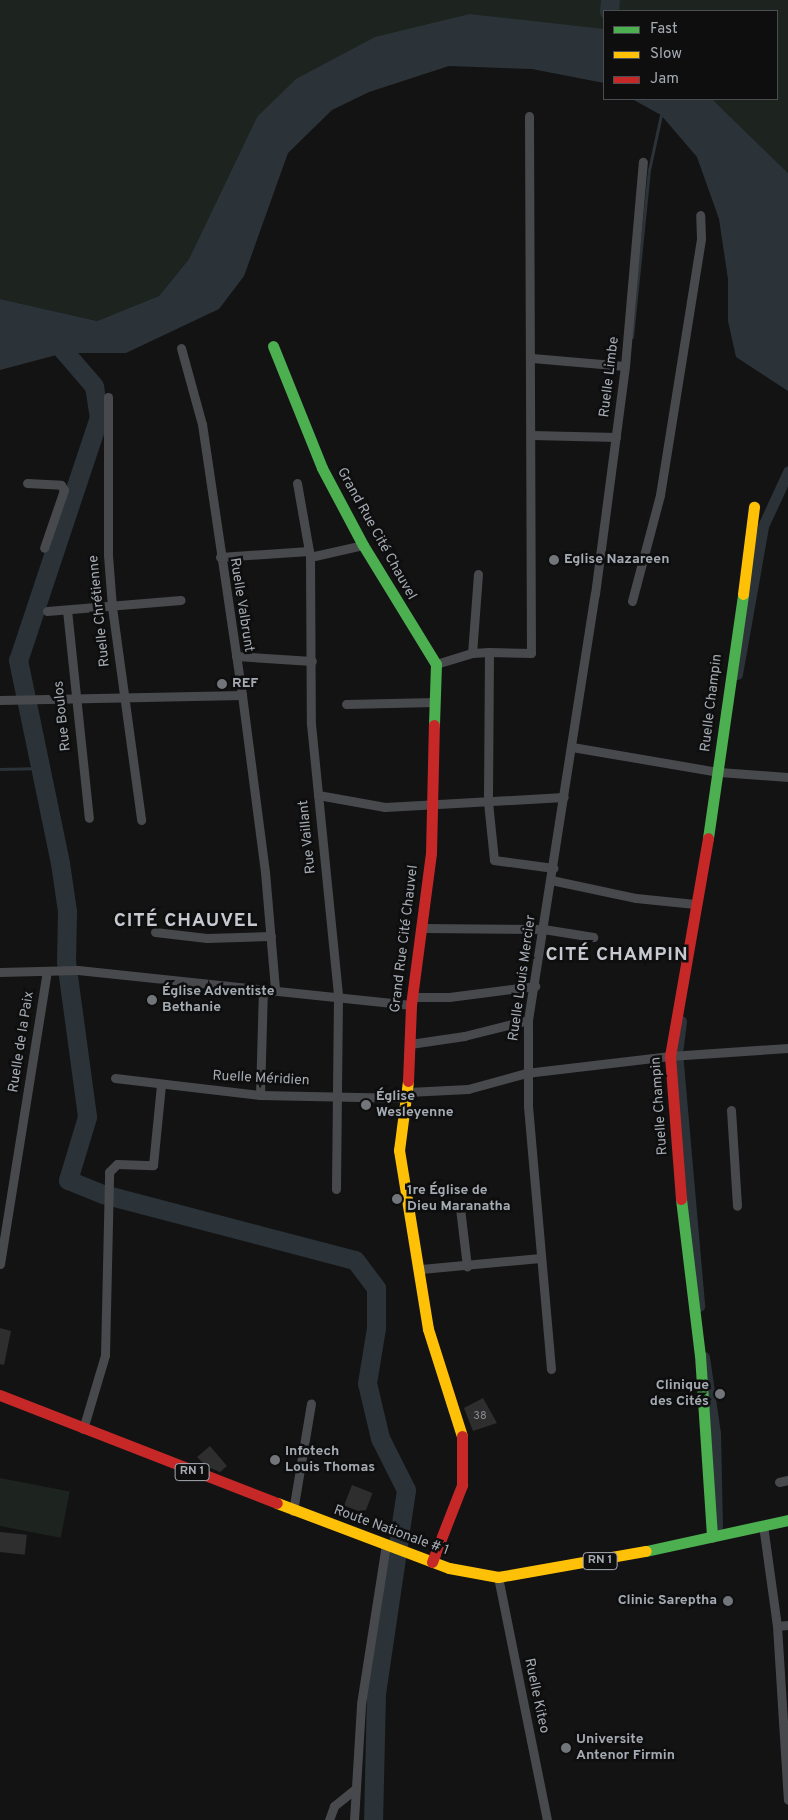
<!DOCTYPE html>
<html>
<head>
<meta charset="utf-8">
<style>
  body { margin:0 }
  #map { position:relative; width:788px; height:1820px; overflow:hidden; background:#131314; font-family:Overpass,sans-serif }
  div>[style] { position:absolute }
  .green>* { inset:0; background:#1d231e; transform-origin:0 0 }
  .water>* { inset:0; background:#2b3338 }
  .stream>* { height:3px; margin:-1.5px; padding:0 1.5px; transform-origin:1.5px; border-radius:1.5px; background:#2b3338 }
  .canal>* { height:11px; margin:-5.5px; padding:0 5.5px; transform-origin:5.5px; border-radius:5.5px; background:#2b3338 }
  .river>* { height:19px; margin:-9.5px; padding:0 9.5px; transform-origin:9.5px; border-radius:9.5px; background:#2b3338 }
  .building>* { inset:0; background:#2e2e2f; transform-origin:0 0 }
  .street>* { height:9px; margin:-4.5px; padding:0 4.5px; transform-origin:4.5px; border-radius:4.5px; background:#48494c }
  .fast>* { height:11px; margin:-5.5px; padding:0 5.5px; transform-origin:5.5px; border-radius:5.5px; background:#4caf50 }
  .slow>* { height:11px; margin:-5.5px; padding:0 5.5px; transform-origin:5.5px; border-radius:5.5px; background:#ffc107 }
  .jam>* { height:11px; margin:-5.5px; padding:0 5.5px; transform-origin:5.5px; border-radius:5.5px; background:#c62828 }
  .dots>* { width:14px; height:14px; translate:-50% -50%; box-sizing:border-box; border:2px solid #0e0e0f; border-radius:50% }
  span { translate:-50% -50%; white-space:nowrap; text-align:center; line-height:1.15; -webkit-text-stroke:5px #0e0e0f; paint-order:stroke }
  .number-label { font-size:11px; color:#878c92 }
  .number-label span { -webkit-text-stroke-width:0 }
  .shield-label span { padding:1px 4px; background:#0e0e0f; border:1px solid; border-radius:4px; -webkit-text-stroke-width:0 }
  .shield-label { font-size:12px; color:#a5abb3; font-weight:700 }
  .street-label { font-size:14px; color:#a5abb3 }
  .poi-label { font-size:14px; color:#a5abb3; font-weight:700 }
  .left { translate:0 -50%; text-align:left }
  .right { translate:-100% -50%; text-align:right }
  .district-label { font-size:19px; color:#c6c9d0; font-weight:700; letter-spacing:1px }
  .legend { position:absolute; left:603px; top:10px; width:175px; height:90px; box-sizing:border-box; background:#0e0e0f; border:1px solid #4a4d51; margin:0; padding:6px 9px; list-style:none; font-size:15px; color:#a5abb3 }
  .legend li { display:flex; align-items:center; gap:10px; height:25px }
  .legend b { width:25px; border:1px solid #4a4d51 }
</style>
</head>
<body>
<div id="map">
  <div class="green">
    <div style="clip-path:polygon(0 0,788px 0,788px 173px,712px 99px,777px 99px,777px 11px,604px 11px,604px 29px,599px 30px,470px 14px,257px 117px,189px 259px,159px 296px,97px 321px,0 299px)"></div>
    <div style="left:0;top:1478px;width:71px;height:47px;rotate:11deg"></div>
  </div>
  <div class="water">
    <div style="clip-path:polygon(470px 14px,604px 29px,604px 83px,532px 69px,449px 66px,369px 92px,332px 110px,288px 153px,244px 276px,219px 309px,126px 353px,64px 353px,0 370px,0 299px,97px 321px,159px 296px,189px 259px,257px 117px,296px 79px,375px 37px)"></div>
    <div style="clip-path:polygon(632px 99px,712px 99px,788px 173px,788px 391px,736px 357px,728px 321px,728px 279px,719px 219px,697px 157px,661px 115px)"></div>
  </div>
  <div class="stream">
    <div style="left:632px;top:337px;width:168px;rotate:-84.2deg"></div>
    <div style="left:649px;top:170px;width:56px;rotate:-77.7deg"></div>
    <div style="left:0;top:769px;width:42px;rotate:-1.4deg"></div>
  </div>
  <div class="canal">
    <div style="left:737px;top:674px;width:150px;rotate:-80deg"></div>
    <div style="left:763px;top:526px;width:60px;rotate:-65.2deg"></div>
    <div style="left:681px;top:1021px;width:31px;rotate:97deg"></div>
    <div style="left:677px;top:1052px;width:255px;rotate:85deg"></div>
    <div style="left:704px;top:1357px;width:77px;rotate:81.8deg"></div>
    <div style="left:715px;top:1433px;width:93px;rotate:88.8deg"></div>
  </div>
  <div class="river">
    <div style="left:609px;top:11px;width:11px;rotate:-85deg"></div>
    <div style="left:50px;top:335px;width:67px;rotate:49.2deg"></div>
    <div style="left:94px;top:386px;width:31px;rotate:81deg"></div>
    <div style="left:99px;top:417px;width:256px;rotate:108.4deg"></div>
    <div style="left:18px;top:660px;width:207px;rotate:78.3deg"></div>
    <div style="left:60px;top:863px;width:49px;rotate:81.7deg"></div>
    <div style="left:67px;top:911px;width:50px;rotate:91.1deg"></div>
    <div style="left:66px;top:961px;width:157px;rotate:82.3deg"></div>
    <div style="left:87px;top:1117px;width:66px;rotate:106.8deg"></div>
    <div style="left:68px;top:1180px;width:38px;rotate:22deg"></div>
    <div style="left:103px;top:1194px;width:260px;rotate:14.7deg"></div>
    <div style="left:355px;top:1260px;width:35px;rotate:53deg"></div>
    <div style="left:376px;top:1288px;width:40px;rotate:90deg"></div>
    <div style="left:376px;top:1328px;width:56px;rotate:99.3deg"></div>
    <div style="left:367px;top:1383px;width:57px;rotate:76.7deg"></div>
    <div style="left:380px;top:1438px;width:58px;rotate:63.4deg"></div>
    <div style="left:406px;top:1490px;width:204px;rotate:98.4deg"></div>
    <div style="left:376px;top:1692px;width:128px;rotate:91.3deg"></div>
  </div>
  <div class="building">
    <div style="clip-path:polygon(0 1328px,11px 1331px,4px 1365px,0 1364px)"></div>
    <div style="clip-path:polygon(483px 1398px,497px 1423px,473px 1431px,464px 1408px)"></div>
    <div style="clip-path:polygon(210px 1446px,227px 1466px,220px 1472px,206px 1466px,197px 1457px)"></div>
    <div style="left:352px;top:1485px;width:22px;height:22px;rotate:21deg"></div>
    <div style="left:0;top:1532px;width:27px;height:20px;rotate:6deg"></div>
  </div>
  <div class="street">
    <div style="left:529px;top:116px;width:537px;rotate:89.79deg"></div>
    <div style="left:531px;top:653px;width:42px;rotate:-178.6deg"></div>
    <div style="left:489px;top:652px;width:150px;rotate:90.4deg"></div>
    <div style="left:488px;top:802px;width:58px;rotate:84.1deg"></div>
    <div style="left:494px;top:860px;width:60px;rotate:7.7deg"></div>
    <div style="left:181px;top:348px;width:79px;rotate:74.6deg"></div>
    <div style="left:202px;top:424px;width:274px;rotate:81.6deg"></div>
    <div style="left:242px;top:695px;width:178px;rotate:82.6deg"></div>
    <div style="left:265px;top:872px;width:116px;rotate:85.1deg"></div>
    <div style="left:532px;top:358px;width:93px;rotate:4.9deg"></div>
    <div style="left:108px;top:397px;width:158px;rotate:90deg"></div>
    <div style="left:108px;top:555px;width:52px;rotate:85.6deg"></div>
    <div style="left:112px;top:607px;width:215px;rotate:82.2deg"></div>
    <div style="left:532px;top:435px;width:84px;rotate:1.4deg"></div>
    <div style="left:27px;top:483px;width:34px;rotate:3deg"></div>
    <div style="left:61px;top:485px;width:6px;rotate:59deg"></div>
    <div style="left:64px;top:490px;width:61px;rotate:109deg"></div>
    <div style="left:297px;top:483px;width:75px;rotate:80deg"></div>
    <div style="left:310px;top:557px;width:167px;rotate:89.7deg"></div>
    <div style="left:311px;top:724px;width:273px;rotate:84.3deg"></div>
    <div style="left:338px;top:996px;width:193px;rotate:90.6deg"></div>
    <div style="left:220px;top:557px;width:89px;rotate:-3.9deg"></div>
    <div style="left:310px;top:557px;width:54px;rotate:-12.8deg"></div>
    <div style="left:478px;top:574px;width:79px;rotate:94.3deg"></div>
    <div style="left:472px;top:653px;width:17px;rotate:-3deg"></div>
    <div style="left:632px;top:601px;width:110px;rotate:-75.2deg"></div>
    <div style="left:660px;top:495px;width:260px;rotate:-80.9deg"></div>
    <div style="left:701px;top:238px;width:23px;rotate:-92deg"></div>
    <div style="left:67px;top:610px;width:209px;rotate:84deg"></div>
    <div style="left:47px;top:611px;width:134px;rotate:-4.7deg"></div>
    <div style="left:236px;top:656px;width:76px;rotate:3.8deg"></div>
    <div style="left:436px;top:664px;width:38px;rotate:-17deg"></div>
    <div style="left:0;top:700px;width:242px;rotate:-1.2deg"></div>
    <div style="left:346px;top:704px;width:89px;rotate:-1.3deg"></div>
    <div style="left:572px;top:747px;width:149px;rotate:9.7deg"></div>
    <div style="left:719px;top:772px;width:69px;rotate:4.1deg"></div>
    <div style="left:318px;top:795px;width:68px;rotate:10.2deg"></div>
    <div style="left:385px;top:807px;width:179px;rotate:-3.2deg"></div>
    <div style="left:551px;top:880px;width:87px;rotate:12deg"></div>
    <div style="left:636px;top:898px;width:59px;rotate:5.8deg"></div>
    <div style="left:421px;top:928px;width:122px;rotate:0.5deg"></div>
    <div style="left:543px;top:929px;width:51px;rotate:9.1deg"></div>
    <div style="left:155px;top:932px;width:52px;rotate:6.6deg"></div>
    <div style="left:207px;top:938px;width:64px;rotate:-1.8deg"></div>
    <div style="left:0;top:972px;width:78px;rotate:-1.5deg"></div>
    <div style="left:78px;top:970px;width:335px;rotate:6deg"></div>
    <div style="left:412px;top:997px;width:37px"></div>
    <div style="left:449px;top:997px;width:87px;rotate:-7.3deg"></div>
    <div style="left:410px;top:1044px;width:55px;rotate:-8.4deg"></div>
    <div style="left:464px;top:1036px;width:66px;rotate:-14deg"></div>
    <div style="left:115px;top:1078px;width:146px;rotate:6.7deg"></div>
    <div style="left:260px;top:1095px;width:147px;rotate:1.2deg"></div>
    <div style="left:408px;top:1092px;width:60px;rotate:-2.9deg"></div>
    <div style="left:468px;top:1089px;width:60px;rotate:-15.4deg"></div>
    <div style="left:526px;top:1073px;width:145px;rotate:-6.7deg"></div>
    <div style="left:670px;top:1056px;width:118px;rotate:-3.9deg"></div>
    <div style="left:260px;top:1095px;width:107px;rotate:-88.4deg"></div>
    <div style="left:731px;top:1110px;width:96px;rotate:86.4deg"></div>
    <div style="left:460px;top:1208px;width:59px;rotate:83.2deg"></div>
    <div style="left:0;top:1264px;width:296px;rotate:-80.9deg"></div>
    <div style="left:421px;top:1269px;width:120px;rotate:-5.3deg"></div>
    <div style="left:551px;top:1369px;width:264px;rotate:-95deg"></div>
    <div style="left:528px;top:1106px;width:86px;rotate:-90deg"></div>
    <div style="left:528px;top:1020px;width:431px;rotate:-81.1deg"></div>
    <div style="left:595px;top:594px;width:230px;rotate:-82.5deg"></div>
    <div style="left:625px;top:366px;width:205px;rotate:-85deg"></div>
    <div style="left:83px;top:1429px;width:77px;rotate:-73.4deg"></div>
    <div style="left:105px;top:1355px;width:183px;rotate:-88.7deg"></div>
    <div style="left:109px;top:1172px;width:11px;rotate:-45deg"></div>
    <div style="left:117px;top:1164px;width:36px;rotate:2deg"></div>
    <div style="left:153px;top:1165px;width:80px;rotate:-84.3deg"></div>
    <div style="left:779px;top:1482px;width:9px;rotate:-13deg"></div>
    <div style="left:293px;top:1511px;width:109px;rotate:-80.5deg"></div>
    <div style="left:763px;top:1525px;width:102px;rotate:82.1deg"></div>
    <div style="left:777px;top:1626px;width:174px;rotate:86.4deg"></div>
    <div style="left:498px;top:1577px;width:248px;rotate:78.6deg"></div>
    <div style="left:777px;top:1626px;width:11px;rotate:-5deg"></div>
    <div style="left:329px;top:1820px;width:15px;rotate:-70deg"></div>
    <div style="left:334px;top:1806px;width:28px;rotate:-39deg"></div>
    <div style="left:354px;top:1820px;width:116px;rotate:-86.5deg"></div>
    <div style="left:361px;top:1704px;width:161px;rotate:-81.1deg"></div>
  </div>
  <div class="fast">
    <div style="left:273px;top:346px;width:131px;rotate:68.1deg"></div>
    <div style="left:322px;top:468px;width:87px;rotate:62deg"></div>
    <div style="left:363px;top:545px;width:140px;rotate:58.5deg"></div>
    <div style="left:436px;top:664px;width:61px;rotate:91.9deg"></div>
    <div style="left:708px;top:838px;width:246px;rotate:-81.8deg"></div>
    <div style="left:681px;top:1199px;width:157px;rotate:83.1deg"></div>
    <div style="left:700px;top:1355px;width:182px;rotate:86.2deg"></div>
    <div style="left:646px;top:1551px;width:145px;rotate:-12.3deg"></div>
  </div>
  <div class="slow">
    <div style="left:743px;top:594px;width:88px;rotate:-82.8deg"></div>
    <div style="left:408px;top:1081px;width:70px;rotate:97.4deg"></div>
    <div style="left:399px;top:1150px;width:181px;rotate:80.8deg"></div>
    <div style="left:428px;top:1329px;width:112px;rotate:72.4deg"></div>
    <div style="left:277px;top:1503px;width:184px;rotate:20.7deg"></div>
    <div style="left:449px;top:1568px;width:50px;rotate:10.4deg"></div>
    <div style="left:498px;top:1577px;width:150px;rotate:-10deg"></div>
  </div>
  <div class="jam">
    <div style="left:408px;top:1081px;width:76px;rotate:-87.7deg"></div>
    <div style="left:411px;top:1005px;width:153px;rotate:-82.5deg"></div>
    <div style="left:431px;top:853px;width:128px;rotate:-88.7deg"></div>
    <div style="left:681px;top:1199px;width:143px;rotate:-94.4deg"></div>
    <div style="left:670px;top:1056px;width:221px;rotate:-80.1deg"></div>
    <div style="left:0;top:1395px;width:297px;rotate:21.3deg"></div>
    <div style="left:432px;top:1562px;width:83px;rotate:-68.7deg"></div>
    <div style="left:462px;top:1485px;width:49px;rotate:-90deg"></div>
  </div>
  <div class="dots">
    <div style="left:554px;top:560px;background:#72767b"></div>
    <div style="left:222px;top:684px;background:#72767b"></div>
    <div style="left:152px;top:1000px;background:#72767b"></div>
    <div style="left:366px;top:1105px;background:#72767b"></div>
    <div style="left:397px;top:1199px;background:#72767b"></div>
    <div style="left:720px;top:1394px;background:#72767b"></div>
    <div style="left:275px;top:1460px;background:#72767b"></div>
    <div style="left:728px;top:1601px;background:#72767b"></div>
    <div style="left:566px;top:1748px;background:#72767b"></div>
  </div>
  <div class="number-label">
    <span style="left:480px;top:1416px">38</span>
  </div>
  <div class="shield-label">
    <span style="left:192px;top:1472px">RN 1</span>
    <span style="left:600px;top:1561px">RN 1</span>
  </div>
  <div class="street-label">
    <span style="left:610px;top:377px;rotate:-83deg">Ruelle Limbe</span>
    <span style="left:376px;top:534px;rotate:61deg">Grand Rue Cité Chauvel</span>
    <span style="left:241px;top:605px;rotate:81deg">Ruelle Valbrunt</span>
    <span style="left:100px;top:611px;rotate:-96deg">Ruelle Chrétienne</span>
    <span style="left:712px;top:703px;rotate:-83deg">Ruelle Champin</span>
    <span style="left:63px;top:716px;rotate:-96deg">Rue Boulos</span>
    <span style="left:308px;top:837px;rotate:-96deg">Rue Vaillant</span>
    <span style="left:405px;top:939px;rotate:-83deg">Grand Rue Cité Chauvel</span>
    <span style="left:523px;top:978px;rotate:-82deg">Ruelle Louis Mercier</span>
    <span style="left:22px;top:1042px;rotate:-81deg">Ruelle de la Paix</span>
    <span style="left:261px;top:1079px;rotate:3deg">Ruelle Méridien</span>
    <span style="left:660px;top:1106px;rotate:-94deg">Ruelle Champin</span>
    <span style="left:391px;top:1531px;rotate:20deg">Route Nationale # 1</span>
    <span style="left:536px;top:1696px;rotate:78deg">Ruelle Kiteo</span>
  </div>
  <div class="poi-label">
    <span class="left" style="left:564px;top:560px">Eglise Nazareen</span>
    <span class="left" style="left:232px;top:684px">REF</span>
    <span class="left" style="left:162px;top:1000px">Église Adventiste<br>Bethanie</span>
    <span class="left" style="left:376px;top:1105px">Église<br>Wesleyenne</span>
    <span class="left" style="left:407px;top:1199px">1re Église de<br>Dieu Maranatha</span>
    <span class="right" style="left:709px;top:1394px">Clinique<br>des Cités</span>
    <span class="left" style="left:285px;top:1460px">Infotech<br>Louis Thomas</span>
    <span class="right" style="left:717px;top:1601px">Clinic Sareptha</span>
    <span class="left" style="left:576px;top:1748px">Universite<br>Antenor Firmin</span>
  </div>
  <div class="district-label">
    <span style="left:186px;top:922px">CITÉ CHAUVEL</span>
    <span style="left:617px;top:956px">CITÉ CHAMPIN</span>
  </div>
  <ul class="legend">
  <li><b style="height:6px;background:#4caf50"></b>Fast</li>
  <li><b style="height:6px;background:#ffc107"></b>Slow</li>
  <li><b style="height:6px;background:#c62828"></b>Jam</li>
  </ul>
</div>
</body>
</html>
